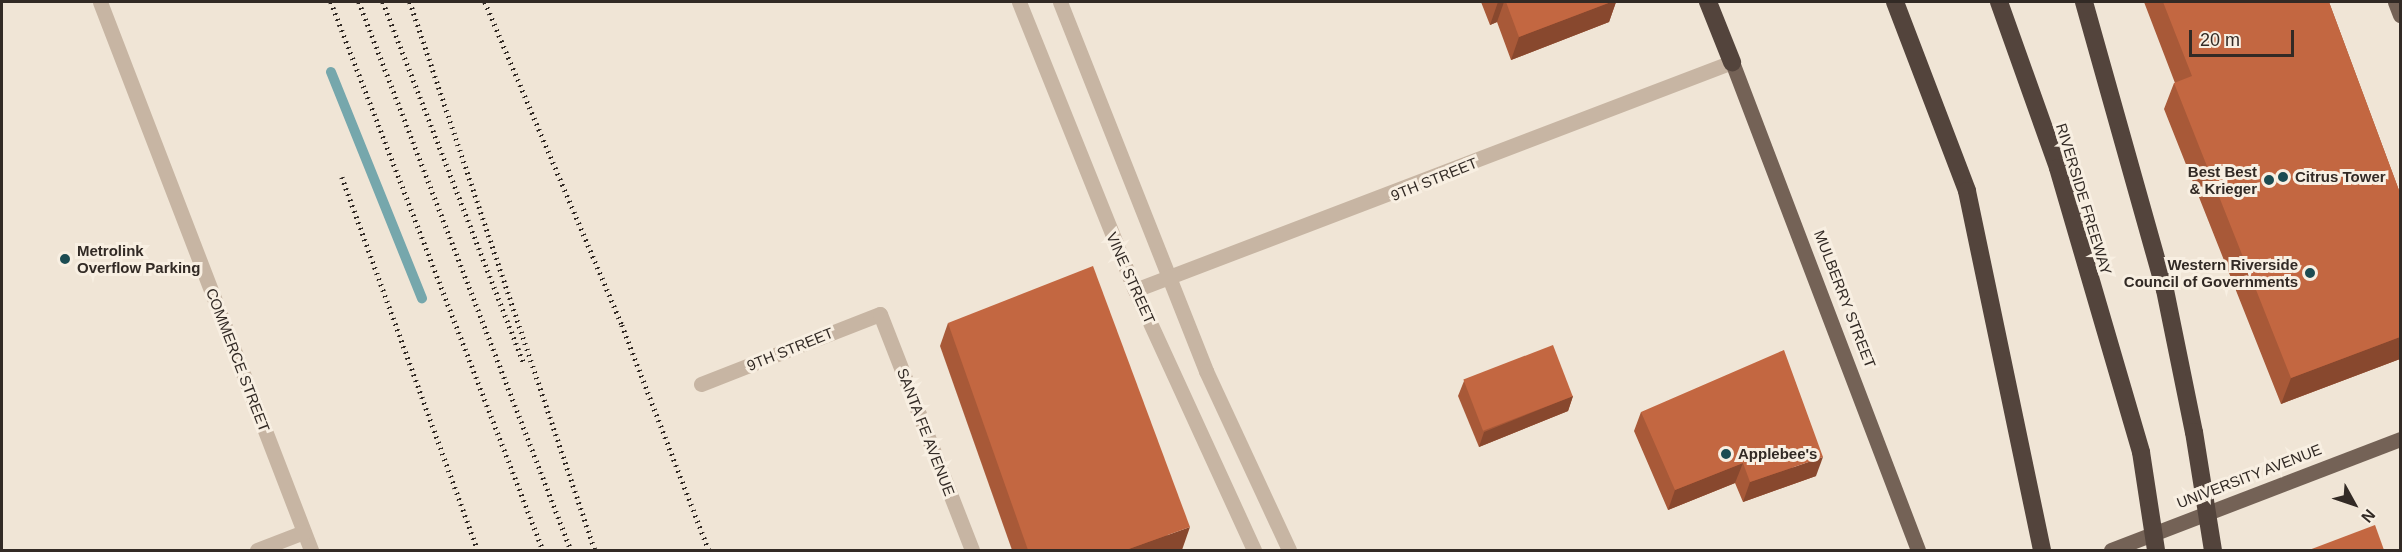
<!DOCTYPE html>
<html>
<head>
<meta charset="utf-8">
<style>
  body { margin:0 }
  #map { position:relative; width:2402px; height:552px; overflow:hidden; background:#f0e5d6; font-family:Helvetica,sans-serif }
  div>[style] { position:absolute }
  .stream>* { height:10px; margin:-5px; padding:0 5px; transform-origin:5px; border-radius:5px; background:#76a7ac }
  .minor>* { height:15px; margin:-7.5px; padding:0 7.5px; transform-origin:7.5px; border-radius:7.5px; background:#c7b5a3 }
  .primary>* { height:15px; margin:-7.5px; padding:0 7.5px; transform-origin:7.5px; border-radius:7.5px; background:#746256 }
  .motorway>* { height:18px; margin:-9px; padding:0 9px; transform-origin:9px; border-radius:9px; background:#53443c }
  .rail>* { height:4.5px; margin-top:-2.25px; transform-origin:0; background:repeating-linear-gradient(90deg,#322a25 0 1.5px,transparent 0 6px) }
  .motorway-bridge>* { height:18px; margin:-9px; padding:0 9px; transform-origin:9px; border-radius:9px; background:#53443c }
  .wall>* { inset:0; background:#a85938 }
  .shaded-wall>* { inset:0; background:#88482e }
  .building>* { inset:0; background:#c36741; transform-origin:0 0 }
  .dots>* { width:16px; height:16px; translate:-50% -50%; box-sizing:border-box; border:3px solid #f8efe2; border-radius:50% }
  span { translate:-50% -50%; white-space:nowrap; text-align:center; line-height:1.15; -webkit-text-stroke:6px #f8efe2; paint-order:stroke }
  .poi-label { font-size:15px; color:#322a25; font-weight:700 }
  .right { translate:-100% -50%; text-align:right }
  .left { translate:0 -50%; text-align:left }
  .street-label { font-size:15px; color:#322a25 }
  .frame { position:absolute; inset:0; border:3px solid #322a25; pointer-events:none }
  .north { position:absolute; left:2324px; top:474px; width:60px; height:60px; -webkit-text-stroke:4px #f8efe2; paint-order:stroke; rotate:130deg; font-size:16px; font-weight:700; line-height:24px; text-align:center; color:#322a25 }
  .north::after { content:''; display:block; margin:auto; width:21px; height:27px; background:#322a25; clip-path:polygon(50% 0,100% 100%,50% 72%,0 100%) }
  .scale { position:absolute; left:2189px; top:30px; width:105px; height:27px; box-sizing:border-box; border:3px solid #322a25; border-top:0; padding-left:8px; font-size:18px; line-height:21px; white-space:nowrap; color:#322a25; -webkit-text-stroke:4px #f8efe2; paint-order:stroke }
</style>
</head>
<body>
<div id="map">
  <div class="stream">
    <div style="left:331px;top:72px;width:244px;rotate:68.1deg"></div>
  </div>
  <div class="minor">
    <div style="left:100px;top:2px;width:587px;rotate:68.94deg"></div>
    <div style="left:1019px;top:2px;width:310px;rotate:68.1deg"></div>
    <div style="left:1135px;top:290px;width:286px;rotate:65.4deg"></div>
    <div style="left:1060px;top:2px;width:397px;rotate:68.4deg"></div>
    <div style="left:1206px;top:371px;width:197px;rotate:65.1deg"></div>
    <div style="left:1135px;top:290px;width:639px;rotate:-20.9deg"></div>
    <div style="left:701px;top:384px;width:192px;rotate:-21.4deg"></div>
    <div style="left:880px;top:314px;width:253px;rotate:68.7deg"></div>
    <div style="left:257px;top:550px;width:50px;rotate:-21deg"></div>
  </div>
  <div class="primary">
    <div style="left:2395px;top:2px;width:14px;rotate:69deg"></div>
    <div style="left:1732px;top:62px;width:522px;rotate:69.14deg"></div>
    <div style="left:2111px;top:550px;width:310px;rotate:-21deg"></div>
  </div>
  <div class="motorway">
    <div style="left:1708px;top:2px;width:65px;rotate:68.2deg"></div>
    <div style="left:1895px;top:2px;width:202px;rotate:69.1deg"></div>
    <div style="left:1967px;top:191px;width:367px;rotate:78.2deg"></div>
    <div style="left:1999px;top:2px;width:176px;rotate:70.4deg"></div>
    <div style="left:2058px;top:168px;width:296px;rotate:73.7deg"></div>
    <div style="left:2084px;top:2px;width:299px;rotate:74.3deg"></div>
    <div style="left:2165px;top:290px;width:145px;rotate:78.5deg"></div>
  </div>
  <div class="rail">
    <div style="left:331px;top:2px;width:588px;rotate:68.85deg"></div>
    <div style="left:359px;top:2px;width:588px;rotate:68.85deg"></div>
    <div style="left:383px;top:2px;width:386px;rotate:68.7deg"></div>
    <div style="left:410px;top:2px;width:578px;rotate:71.35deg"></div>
    <div style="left:485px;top:2px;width:351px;rotate:67deg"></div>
    <div style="left:622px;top:325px;width:241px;rotate:68.9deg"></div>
    <div style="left:342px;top:177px;width:397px;rotate:70deg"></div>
  </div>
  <div class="motorway-bridge">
    <div style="left:2194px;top:432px;width:120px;rotate:80.9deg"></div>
    <div style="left:2141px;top:452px;width:99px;rotate:81.3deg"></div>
  </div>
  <div class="wall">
    <div style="clip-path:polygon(1481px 2px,1616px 2px,1609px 22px,1511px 60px,1497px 22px,1490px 25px)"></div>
    <div style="clip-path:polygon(2144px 2px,2329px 2px,2400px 193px,2400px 359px,2281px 404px,2164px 109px,2174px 83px,2175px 83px)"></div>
    <div style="clip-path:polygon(948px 323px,1182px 550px,1012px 550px,940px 346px)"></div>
    <div style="clip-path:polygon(1464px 381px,1573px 396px,1568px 411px,1479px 447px,1458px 396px)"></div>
    <div style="clip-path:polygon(1641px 412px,1816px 476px,1743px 502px,1735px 483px,1668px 510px,1634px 431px)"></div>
  </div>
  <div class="shaded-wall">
    <div style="clip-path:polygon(1498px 2px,1504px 2px,1497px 22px,1490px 25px)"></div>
    <div style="clip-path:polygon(1611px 2px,1616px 2px,1609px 22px,1511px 60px,1519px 37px)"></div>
    <div style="clip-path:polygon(2400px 337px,2400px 359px,2281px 404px,2291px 378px)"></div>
    <div style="clip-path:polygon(1573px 396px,1568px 411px,1479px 447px,1484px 432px)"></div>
    <div style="clip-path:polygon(1823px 457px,1816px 476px,1743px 502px,1750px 482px)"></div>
    <div style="clip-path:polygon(1743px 463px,1735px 483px,1668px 510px,1675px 490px)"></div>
    <div style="clip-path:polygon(1190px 527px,1182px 550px,1126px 550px)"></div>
  </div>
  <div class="building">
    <div style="clip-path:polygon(1506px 2px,1611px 2px,1519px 37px)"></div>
    <div style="clip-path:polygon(2163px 2px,2329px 2px,2400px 193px,2400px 337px,2291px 378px,2174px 83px,2192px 76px)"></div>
    <div style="clip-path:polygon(1093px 266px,1190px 527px,1126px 550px,1028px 550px,948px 323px)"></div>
    <div style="left:1553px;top:345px;width:55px;height:96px;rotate:69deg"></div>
    <div style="clip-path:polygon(1784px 350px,1823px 457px,1750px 482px,1743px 463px,1675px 490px,1641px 412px)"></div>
    <div style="clip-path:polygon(2375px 525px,2384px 550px,2309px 550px)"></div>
  </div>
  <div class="dots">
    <div style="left:2283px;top:177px;background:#1c4c52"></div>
    <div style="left:2269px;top:180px;background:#1c4c52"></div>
    <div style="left:65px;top:259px;background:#1c4c52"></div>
    <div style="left:2310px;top:273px;background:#1c4c52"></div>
    <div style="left:1726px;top:454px;background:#1c4c52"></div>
  </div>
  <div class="poi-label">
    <span class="right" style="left:2257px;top:180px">Best Best<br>&amp; Krieger</span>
    <span class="left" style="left:2295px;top:177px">Citrus Tower</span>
    <span class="left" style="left:77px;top:259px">Metrolink<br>Overflow Parking</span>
    <span class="right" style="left:2298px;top:273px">Western Riverside<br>Council of Governments</span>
    <span class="left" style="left:1738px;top:454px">Applebee's</span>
  </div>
  <div class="street-label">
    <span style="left:1434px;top:179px;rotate:-22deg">9TH STREET</span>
    <span style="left:2084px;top:199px;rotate:73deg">RIVERSIDE FREEWAY</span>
    <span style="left:1131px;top:278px;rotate:66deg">VINE STREET</span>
    <span style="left:1845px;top:299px;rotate:69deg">MULBERRY STREET</span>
    <span style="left:790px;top:349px;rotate:-22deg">9TH STREET</span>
    <span style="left:238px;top:360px;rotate:69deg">COMMERCE STREET</span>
    <span style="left:926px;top:432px;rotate:69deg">SANTA FE AVENUE</span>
    <span style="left:2249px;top:476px;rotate:-21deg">UNIVERSITY AVENUE</span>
  </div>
  <div class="frame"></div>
  <div class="north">N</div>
  <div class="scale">20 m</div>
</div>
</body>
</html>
